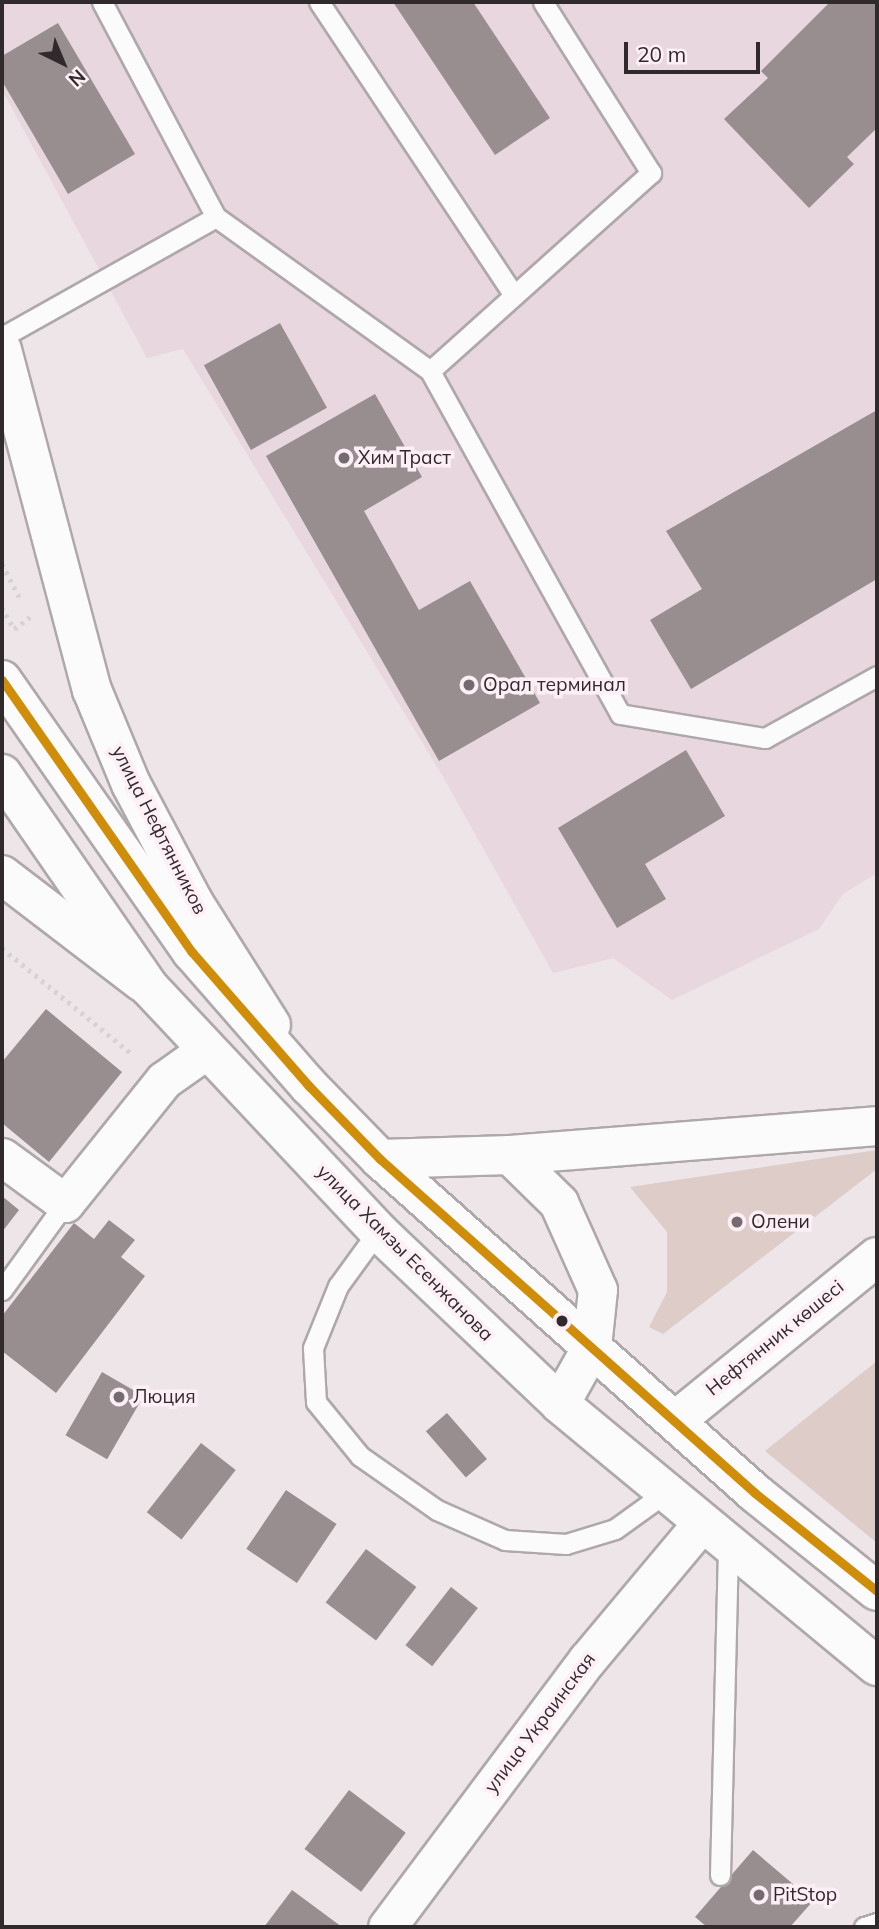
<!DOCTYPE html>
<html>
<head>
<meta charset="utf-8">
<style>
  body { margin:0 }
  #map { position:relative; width:879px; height:1929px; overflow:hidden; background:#eee5e9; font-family:Mulish,sans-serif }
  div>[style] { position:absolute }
  .built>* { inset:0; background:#e8d7de }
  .green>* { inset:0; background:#ddccc7 }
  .building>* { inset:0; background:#988e90; transform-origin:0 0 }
  .path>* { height:4.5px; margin-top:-2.25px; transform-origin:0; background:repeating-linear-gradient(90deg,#d5d3d4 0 3.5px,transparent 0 8.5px) }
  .roads { filter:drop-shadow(2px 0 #afa8ab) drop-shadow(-2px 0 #afa8ab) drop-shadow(0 2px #afa8ab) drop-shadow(0 -2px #afa8ab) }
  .lane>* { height:19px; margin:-9.5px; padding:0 9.5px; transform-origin:9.5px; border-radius:9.5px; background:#fcfbfc }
  .street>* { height:37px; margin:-18.5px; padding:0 18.5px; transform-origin:18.5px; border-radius:18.5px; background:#fcfbfc }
  .secondary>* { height:38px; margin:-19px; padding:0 19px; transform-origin:19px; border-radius:19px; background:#fcfbfc }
  .primary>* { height:38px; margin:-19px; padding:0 19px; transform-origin:19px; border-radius:19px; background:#fcfbfc }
  .bus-1>* { height:9px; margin:-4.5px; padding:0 4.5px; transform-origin:4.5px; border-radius:4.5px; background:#cf8d09 }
  .dots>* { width:19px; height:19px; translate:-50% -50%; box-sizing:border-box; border:4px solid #fdeff5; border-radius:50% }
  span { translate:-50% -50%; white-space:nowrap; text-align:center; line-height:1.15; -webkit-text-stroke:7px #fdeff5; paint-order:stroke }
  .poi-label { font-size:19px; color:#312a2d }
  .left { translate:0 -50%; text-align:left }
  .street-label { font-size:19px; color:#312a2d }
  .frame { position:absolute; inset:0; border:4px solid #312a2d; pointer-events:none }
  .north { position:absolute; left:28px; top:28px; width:70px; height:70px; -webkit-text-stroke:5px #fdeff5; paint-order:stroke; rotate:137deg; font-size:19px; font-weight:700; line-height:28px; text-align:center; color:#312a2d }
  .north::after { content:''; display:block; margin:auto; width:24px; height:32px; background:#312a2d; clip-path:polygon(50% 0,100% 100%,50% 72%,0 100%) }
  .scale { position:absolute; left:624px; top:42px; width:136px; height:32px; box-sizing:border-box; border:4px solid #312a2d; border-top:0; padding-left:9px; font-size:21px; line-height:24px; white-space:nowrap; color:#312a2d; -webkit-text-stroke:5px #fdeff5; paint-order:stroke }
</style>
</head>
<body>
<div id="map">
  <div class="built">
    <div style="clip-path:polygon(2px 2px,877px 2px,877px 873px,843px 894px,819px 929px,672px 1000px,613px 958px,553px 973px,442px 775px,183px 349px,147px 358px,2px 90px)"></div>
  </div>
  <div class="green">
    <div style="clip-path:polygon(877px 1150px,877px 1169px,663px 1334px,649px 1327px,667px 1292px,667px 1232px,630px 1187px)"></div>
    <div style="clip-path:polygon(877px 1361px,877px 1543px,765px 1451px)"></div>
  </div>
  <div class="building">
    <div style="clip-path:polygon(393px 2px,473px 2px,550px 118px,495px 155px)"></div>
    <div style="clip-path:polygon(830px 2px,877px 2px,877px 128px,847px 157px,854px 164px,809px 208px,724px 119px,768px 78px,761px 71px)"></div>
    <div style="clip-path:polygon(58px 23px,135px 154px,68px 194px,2px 81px,2px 56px)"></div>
    <div style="left:280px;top:323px;width:97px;height:87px;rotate:61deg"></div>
    <div style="clip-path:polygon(375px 394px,422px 477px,364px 511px,419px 610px,470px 581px,540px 703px,439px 761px,266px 456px)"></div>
    <div style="clip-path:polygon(877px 410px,877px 579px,691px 689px,650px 620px,702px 589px,666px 531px)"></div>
    <div style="clip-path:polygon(686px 750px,725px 816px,645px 864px,666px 899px,617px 928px,558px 828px)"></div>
    <div style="clip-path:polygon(46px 1009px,122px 1072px,49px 1162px,2px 1123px,2px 1062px)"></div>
    <div style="clip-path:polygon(2px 1196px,19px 1210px,2px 1232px)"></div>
    <div style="clip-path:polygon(109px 1220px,135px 1240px,121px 1257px,145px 1276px,56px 1393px,2px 1351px,2px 1316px,74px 1223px,94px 1239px)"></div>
    <div style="left:102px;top:1372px;width:48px;height:73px;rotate:30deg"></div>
    <div style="left:447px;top:1413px;width:61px;height:28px;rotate:49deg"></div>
    <div style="left:201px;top:1443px;width:44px;height:88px;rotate:38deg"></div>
    <div style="left:286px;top:1490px;width:61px;height:71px;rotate:34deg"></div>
    <div style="left:366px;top:1549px;width:63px;height:67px;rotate:37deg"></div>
    <div style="left:451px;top:1587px;width:34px;height:74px;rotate:38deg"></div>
    <div style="left:349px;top:1790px;width:71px;height:74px;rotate:37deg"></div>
    <div style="clip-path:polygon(753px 1850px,813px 1901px,790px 1927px,707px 1927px,695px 1917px)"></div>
    <div style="clip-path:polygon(292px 1890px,342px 1927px,264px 1927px)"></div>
  </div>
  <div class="path">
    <div style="left:2px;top:564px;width:41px;rotate:62.2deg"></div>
    <div style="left:2px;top:607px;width:25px;rotate:61deg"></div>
    <div style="left:14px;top:629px;width:20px;rotate:-37deg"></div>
    <div style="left:2px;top:948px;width:168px;rotate:39.2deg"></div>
  </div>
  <div class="roads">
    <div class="lane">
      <div style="left:102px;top:2px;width:243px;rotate:62.1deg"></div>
      <div style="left:319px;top:2px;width:352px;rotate:56.4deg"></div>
      <div style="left:2px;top:337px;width:245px;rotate:-29.3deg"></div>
      <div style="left:216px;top:217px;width:264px;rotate:35.7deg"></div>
      <div style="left:430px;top:371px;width:392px;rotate:61deg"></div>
      <div style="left:620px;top:714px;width:147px;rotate:9.4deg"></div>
      <div style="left:765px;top:738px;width:128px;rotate:-29deg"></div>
      <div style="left:430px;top:371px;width:297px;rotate:-41.9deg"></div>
      <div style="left:651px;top:173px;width:202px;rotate:-122.3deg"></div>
      <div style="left:378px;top:1231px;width:68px;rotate:126deg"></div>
      <div style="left:338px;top:1286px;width:67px;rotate:112deg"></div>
      <div style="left:313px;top:1348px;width:54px;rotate:86.8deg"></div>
      <div style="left:316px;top:1402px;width:70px;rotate:50.8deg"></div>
      <div style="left:360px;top:1456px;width:94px;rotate:35deg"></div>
      <div style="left:437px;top:1510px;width:74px;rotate:23.8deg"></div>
      <div style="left:505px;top:1540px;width:61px;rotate:3.8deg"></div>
      <div style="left:566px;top:1544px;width:51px;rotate:-17deg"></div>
      <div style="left:615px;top:1529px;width:62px;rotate:-35.8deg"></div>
      <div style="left:2px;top:1290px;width:107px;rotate:-54.1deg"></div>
      <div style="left:720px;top:1875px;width:328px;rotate:-88.6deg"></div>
      <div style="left:864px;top:1927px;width:14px;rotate:-17deg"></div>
    </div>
    <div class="street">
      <div style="left:2px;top:1157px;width:78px;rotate:36.1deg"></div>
      <div style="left:65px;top:1203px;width:158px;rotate:-51.2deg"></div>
      <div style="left:164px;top:1080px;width:50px;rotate:-35.3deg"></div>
      <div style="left:387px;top:1927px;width:334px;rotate:-53.2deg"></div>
      <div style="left:587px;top:1660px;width:176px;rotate:-50.1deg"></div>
    </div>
    <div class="secondary">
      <div style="left:2px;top:350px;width:352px;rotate:75.2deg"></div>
      <div style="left:92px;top:690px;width:102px;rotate:67.5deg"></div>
      <div style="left:131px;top:784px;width:135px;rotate:62.1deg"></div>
      <div style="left:194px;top:903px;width:144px;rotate:57.7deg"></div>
      <div style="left:2px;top:875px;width:176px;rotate:37.4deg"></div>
      <div style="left:510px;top:1155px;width:368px;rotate:-4.5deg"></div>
      <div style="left:675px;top:1421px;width:260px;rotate:-39.1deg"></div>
    </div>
    <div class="primary">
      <div style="left:2px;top:680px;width:332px;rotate:55.1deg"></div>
      <div style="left:192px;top:952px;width:178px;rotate:48.9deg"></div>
      <div style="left:309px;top:1086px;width:102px;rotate:45.8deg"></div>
      <div style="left:380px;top:1159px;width:502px;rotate:41.69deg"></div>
      <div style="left:755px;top:1493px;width:156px;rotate:38.8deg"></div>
      <div style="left:2px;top:774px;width:259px;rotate:55.4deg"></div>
      <div style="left:149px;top:987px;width:335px;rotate:46.8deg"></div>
      <div style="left:378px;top:1231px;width:251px;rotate:43.5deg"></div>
      <div style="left:560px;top:1404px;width:411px;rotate:39.6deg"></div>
      <div style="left:380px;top:1159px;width:130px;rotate:-1.8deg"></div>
      <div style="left:510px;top:1155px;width:69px;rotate:44.4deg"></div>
      <div style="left:559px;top:1203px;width:95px;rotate:65.9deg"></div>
      <div style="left:598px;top:1290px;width:57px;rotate:96deg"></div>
      <div style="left:592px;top:1347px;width:65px;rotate:119.3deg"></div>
    </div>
  </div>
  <div class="bus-1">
    <div style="left:2px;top:680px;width:332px;rotate:55.1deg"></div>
    <div style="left:192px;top:952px;width:178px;rotate:48.9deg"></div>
    <div style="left:309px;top:1086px;width:102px;rotate:45.8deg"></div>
    <div style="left:380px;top:1159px;width:502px;rotate:41.69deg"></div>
    <div style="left:755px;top:1493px;width:156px;rotate:38.8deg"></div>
  </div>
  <div class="dots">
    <div style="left:344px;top:458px;background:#736b6f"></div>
    <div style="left:469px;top:685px;background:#736b6f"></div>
    <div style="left:737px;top:1222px;background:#736b6f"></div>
    <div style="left:562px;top:1321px;background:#312a2d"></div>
    <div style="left:119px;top:1397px;background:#736b6f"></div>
    <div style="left:759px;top:1895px;background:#736b6f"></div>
  </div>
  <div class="poi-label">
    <span class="left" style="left:358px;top:458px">Хим Траст</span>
    <span class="left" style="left:483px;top:685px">Орал терминал</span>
    <span class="left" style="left:751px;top:1222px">Олени</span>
    <span class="left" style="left:133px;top:1397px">Люция</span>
    <span class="left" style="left:773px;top:1895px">PitStop</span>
  </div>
  <div class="street-label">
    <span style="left:159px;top:830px;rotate:63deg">улица Нефтянников</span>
    <span style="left:405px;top:1253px;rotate:45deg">улица Хамзы Есенжанова</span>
    <span style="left:775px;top:1338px;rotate:-39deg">Нефтянник көшесі</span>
    <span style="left:540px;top:1723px;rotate:-53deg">улица Украинская</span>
  </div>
  <div class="frame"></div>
  <div class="north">N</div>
  <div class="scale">20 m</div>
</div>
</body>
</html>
